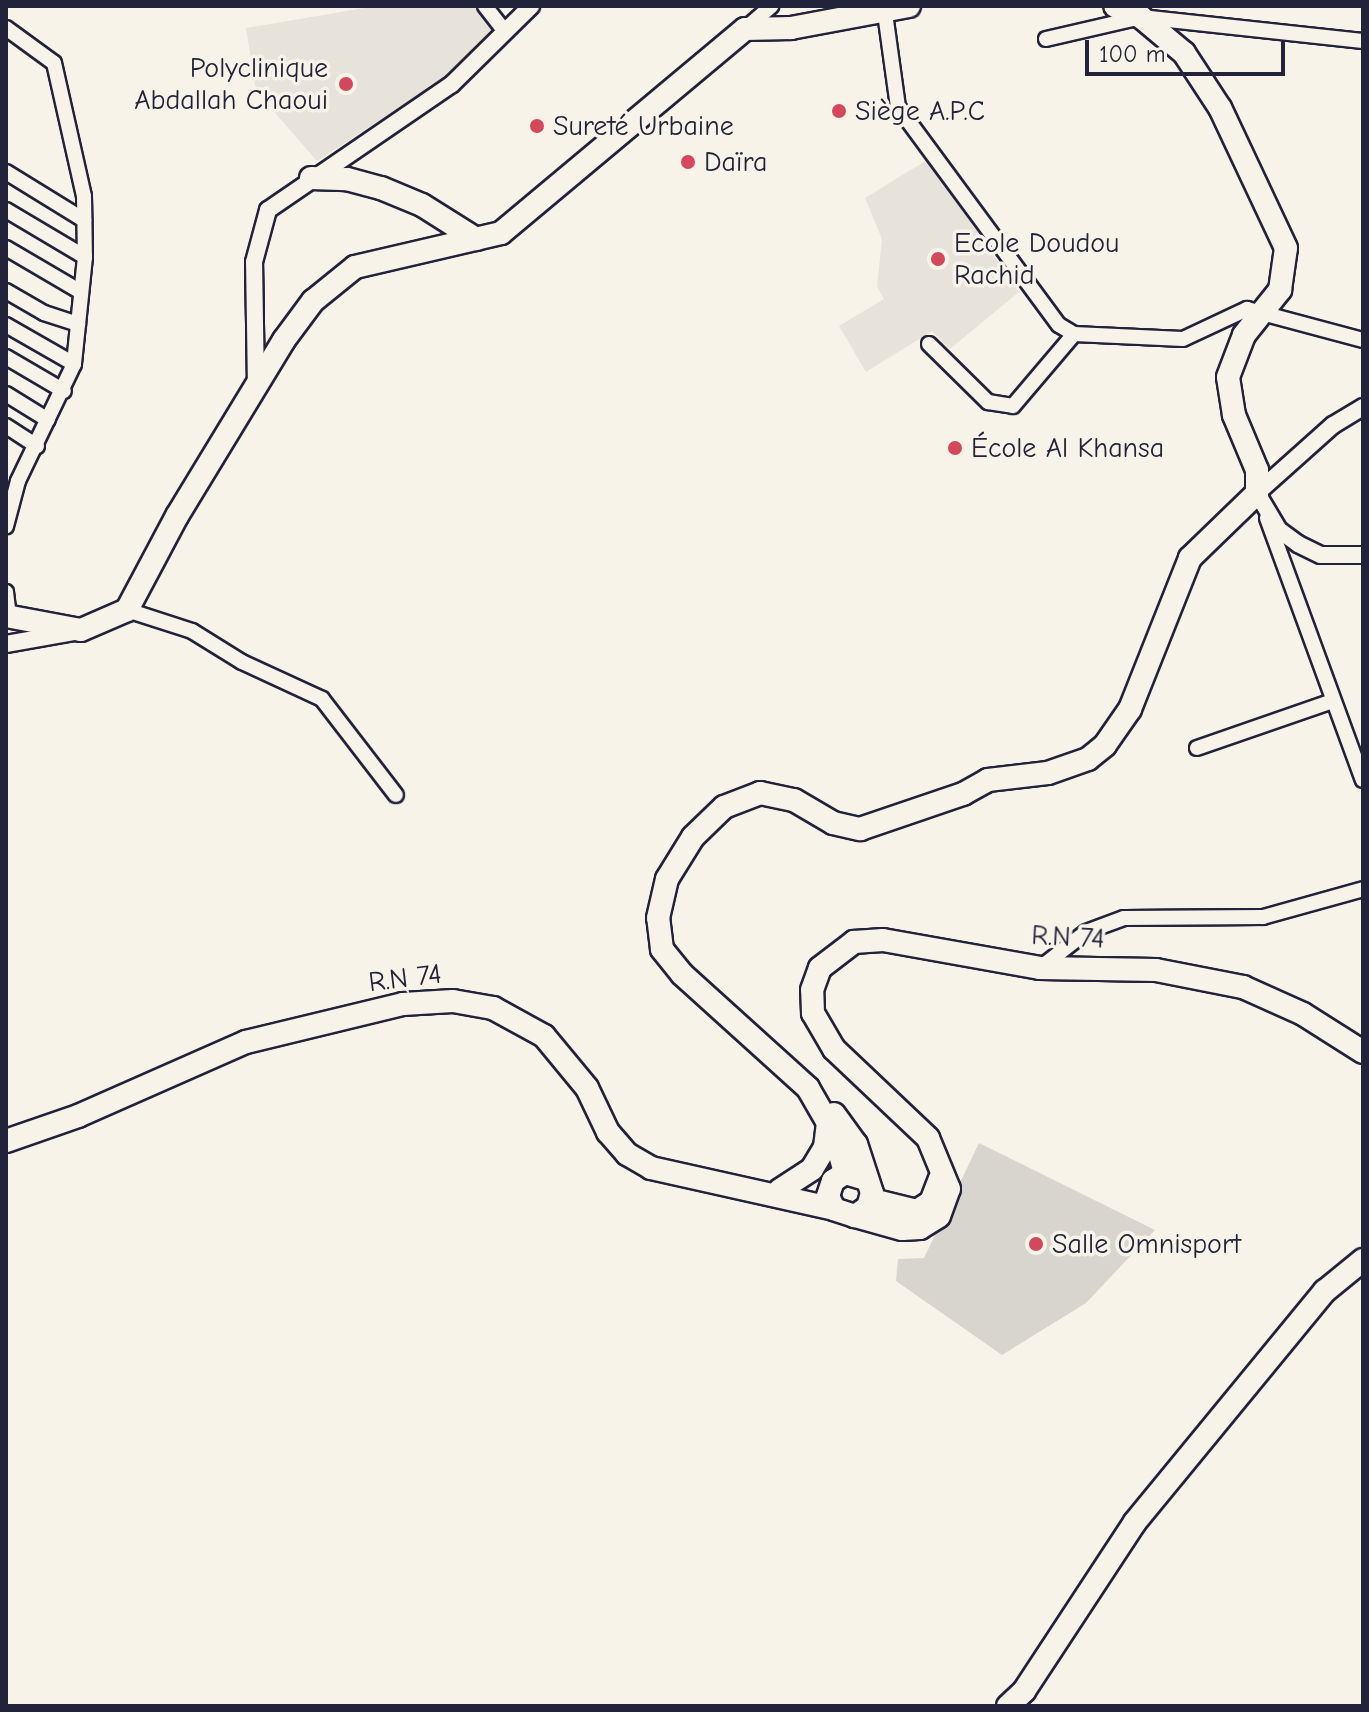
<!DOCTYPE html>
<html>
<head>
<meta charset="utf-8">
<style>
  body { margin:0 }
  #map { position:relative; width:1369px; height:1712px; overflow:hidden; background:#f7f3e8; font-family:"Comic Neue",sans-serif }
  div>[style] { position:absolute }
  .built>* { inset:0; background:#e7e3db }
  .green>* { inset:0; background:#d8d5cf }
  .roads { filter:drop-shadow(2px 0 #22223b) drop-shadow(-2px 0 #22223b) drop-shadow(0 2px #22223b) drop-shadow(0 -2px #22223b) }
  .minor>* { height:14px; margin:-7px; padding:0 7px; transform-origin:7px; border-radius:7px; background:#f7f3e8 }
  .tertiary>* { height:16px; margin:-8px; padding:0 8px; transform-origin:8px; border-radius:8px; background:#f7f3e8 }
  .primary>* { height:22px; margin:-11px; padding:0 11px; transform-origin:11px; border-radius:11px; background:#f7f3e8 }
  .dots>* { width:22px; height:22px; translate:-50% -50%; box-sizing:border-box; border:4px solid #f7f3e8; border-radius:50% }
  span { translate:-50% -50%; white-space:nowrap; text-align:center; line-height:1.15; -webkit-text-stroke:7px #f7f3e8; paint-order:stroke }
  .poi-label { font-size:28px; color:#22223b }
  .right { translate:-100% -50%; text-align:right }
  .left { translate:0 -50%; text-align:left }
  .street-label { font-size:28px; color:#22223b }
  .frame { position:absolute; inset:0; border:8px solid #22223b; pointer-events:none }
  .scale { position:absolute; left:1085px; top:40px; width:200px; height:36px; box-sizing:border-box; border:4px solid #22223b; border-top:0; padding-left:10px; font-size:24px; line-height:28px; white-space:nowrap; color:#22223b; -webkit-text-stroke:6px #f7f3e8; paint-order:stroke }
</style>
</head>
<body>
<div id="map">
  <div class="built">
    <div style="clip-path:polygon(376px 6px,476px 6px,494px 28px,448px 76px,317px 161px,256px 91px,246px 28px)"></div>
    <div style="clip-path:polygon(927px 160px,1019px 292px,950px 349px,932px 331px,866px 372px,839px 326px,884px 299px,877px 286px,882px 239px,865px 198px)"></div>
  </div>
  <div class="green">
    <div style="clip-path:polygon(979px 1143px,1155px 1230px,1086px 1303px,1002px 1355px,896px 1281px,898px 1259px,924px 1258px)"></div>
  </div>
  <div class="roads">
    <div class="minor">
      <div style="left:485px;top:6px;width:29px;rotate:52deg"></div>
      <div style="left:884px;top:6px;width:102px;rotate:82.1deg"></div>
      <div style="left:898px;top:107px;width:271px;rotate:53.6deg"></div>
      <div style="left:1059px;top:325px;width:17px;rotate:31deg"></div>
      <div style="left:1074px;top:334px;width:109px;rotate:2.6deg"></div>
      <div style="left:1183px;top:339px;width:71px;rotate:-25.1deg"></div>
      <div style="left:1247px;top:309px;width:120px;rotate:15deg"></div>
      <div style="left:6px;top:28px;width:59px;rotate:36.1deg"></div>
      <div style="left:54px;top:63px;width:136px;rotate:77.3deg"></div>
      <div style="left:84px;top:196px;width:61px;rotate:89.1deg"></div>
      <div style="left:85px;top:257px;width:108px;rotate:95.9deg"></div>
      <div style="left:74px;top:364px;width:130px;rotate:115.6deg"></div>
      <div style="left:18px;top:481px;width:47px;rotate:104.9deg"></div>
      <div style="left:745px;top:29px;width:35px;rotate:-41deg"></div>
      <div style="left:1046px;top:39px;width:98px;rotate:-13deg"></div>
      <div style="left:1141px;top:17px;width:223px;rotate:6.2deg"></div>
      <div style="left:6px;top:172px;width:92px;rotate:31.6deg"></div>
      <div style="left:6px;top:210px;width:92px;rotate:30.7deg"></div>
      <div style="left:6px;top:248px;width:87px;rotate:30.4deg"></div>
      <div style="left:6px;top:291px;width:44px;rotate:30.1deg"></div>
      <div style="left:44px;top:313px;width:36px;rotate:18deg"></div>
      <div style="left:6px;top:325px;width:78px;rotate:29.8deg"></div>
      <div style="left:929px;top:344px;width:83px;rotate:44.5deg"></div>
      <div style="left:988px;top:402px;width:25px;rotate:9deg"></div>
      <div style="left:1013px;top:406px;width:94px;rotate:-49.7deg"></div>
      <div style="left:6px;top:357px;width:67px;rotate:30.4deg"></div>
      <div style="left:6px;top:394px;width:49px;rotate:31.8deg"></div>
      <div style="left:6px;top:426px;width:37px;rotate:33deg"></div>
      <div style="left:1267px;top:518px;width:279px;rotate:69.9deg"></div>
      <div style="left:6px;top:592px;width:25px;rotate:83deg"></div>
      <div style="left:127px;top:610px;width:68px;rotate:17.9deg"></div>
      <div style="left:192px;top:631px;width:59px;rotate:31.8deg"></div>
      <div style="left:242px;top:662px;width:88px;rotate:24.8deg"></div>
      <div style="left:322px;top:699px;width:121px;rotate:52.4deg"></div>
      <div style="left:1197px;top:748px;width:144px;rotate:-19.1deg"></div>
      <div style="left:1040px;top:968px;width:58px;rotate:-38deg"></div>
      <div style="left:1086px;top:932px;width:40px;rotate:-20.2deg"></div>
      <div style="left:1124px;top:918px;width:139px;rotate:-0.4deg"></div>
      <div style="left:1263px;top:917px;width:104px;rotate:-15.6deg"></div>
    </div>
    <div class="tertiary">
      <div style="left:256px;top:387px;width:125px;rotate:-90.9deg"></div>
      <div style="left:254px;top:262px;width:54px;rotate:-74.9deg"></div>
      <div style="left:268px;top:210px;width:223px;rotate:-34.4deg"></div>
      <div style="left:452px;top:84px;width:111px;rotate:-44.6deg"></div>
      <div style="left:1363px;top:407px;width:35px;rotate:149deg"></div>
      <div style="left:1333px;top:425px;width:102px;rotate:138.2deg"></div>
      <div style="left:1257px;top:493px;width:43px;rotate:59.3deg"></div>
      <div style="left:1279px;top:530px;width:24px;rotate:36deg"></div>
      <div style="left:1298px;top:544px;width:25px;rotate:26deg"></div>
      <div style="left:1321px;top:555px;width:42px"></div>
      <div style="left:6px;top:644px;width:70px;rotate:-9.9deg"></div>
    </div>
    <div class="primary">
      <div style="left:311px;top:178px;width:36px;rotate:2deg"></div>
      <div style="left:347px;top:179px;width:35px;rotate:15deg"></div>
      <div style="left:381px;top:188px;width:44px;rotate:22.5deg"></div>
      <div style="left:422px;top:205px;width:64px;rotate:32.2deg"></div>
      <div style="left:6px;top:616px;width:76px;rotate:10.6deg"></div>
      <div style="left:81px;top:630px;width:50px;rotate:-23.5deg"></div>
      <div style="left:127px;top:610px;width:106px;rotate:-62deg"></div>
      <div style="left:177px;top:516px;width:206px;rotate:-58.7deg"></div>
      <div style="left:284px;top:340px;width:49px;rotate:-53.4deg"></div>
      <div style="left:313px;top:301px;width:54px;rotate:-39deg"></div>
      <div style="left:355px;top:267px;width:150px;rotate:-13.1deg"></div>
      <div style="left:501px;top:233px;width:318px;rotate:-39.9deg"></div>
      <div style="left:745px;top:29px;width:46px;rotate:-1.2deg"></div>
      <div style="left:791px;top:28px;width:120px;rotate:-10.6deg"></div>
      <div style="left:834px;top:1114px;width:37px;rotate:54deg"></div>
      <div style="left:856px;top:1144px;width:52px;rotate:71.9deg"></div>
      <div style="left:872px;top:1193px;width:15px;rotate:106deg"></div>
      <div style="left:868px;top:1207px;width:16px;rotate:145deg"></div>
      <div style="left:855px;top:1216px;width:22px;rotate:-162deg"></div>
      <div style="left:834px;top:1209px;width:14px;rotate:-115deg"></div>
      <div style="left:828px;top:1196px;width:16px;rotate:-72deg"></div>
      <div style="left:833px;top:1181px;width:14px;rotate:-34deg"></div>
      <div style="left:845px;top:1173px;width:22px;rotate:16deg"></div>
      <div style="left:6px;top:1141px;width:76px;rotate:-19.1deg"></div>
      <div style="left:78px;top:1116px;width:184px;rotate:-23.8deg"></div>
      <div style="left:246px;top:1042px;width:162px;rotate:-13.6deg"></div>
      <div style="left:403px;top:1004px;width:50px;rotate:-3.4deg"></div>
      <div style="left:453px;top:1001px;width:41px;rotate:9.9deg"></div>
      <div style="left:493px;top:1008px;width:58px;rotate:28.8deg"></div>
      <div style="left:544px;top:1036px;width:67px;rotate:50.4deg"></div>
      <div style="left:587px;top:1088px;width:49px;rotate:64.5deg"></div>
      <div style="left:608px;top:1132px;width:29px;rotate:49deg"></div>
      <div style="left:627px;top:1154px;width:28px;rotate:30deg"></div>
      <div style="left:651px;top:1168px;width:188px;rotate:12.6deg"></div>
      <div style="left:845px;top:1173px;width:39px;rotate:-105deg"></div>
      <div style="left:835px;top:1135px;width:54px;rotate:-119.9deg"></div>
      <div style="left:808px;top:1088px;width:170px;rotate:-137.9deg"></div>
      <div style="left:682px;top:974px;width:32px;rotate:-129deg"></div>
      <div style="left:662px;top:949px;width:31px;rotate:-97deg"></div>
      <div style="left:658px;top:918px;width:40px;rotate:-77deg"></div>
      <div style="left:667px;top:879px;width:49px;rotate:-58.2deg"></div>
      <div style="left:693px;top:837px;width:43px;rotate:-44.1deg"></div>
      <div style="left:724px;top:807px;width:39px;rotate:-21deg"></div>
      <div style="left:760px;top:793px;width:35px;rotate:12deg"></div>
      <div style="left:794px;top:800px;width:45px;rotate:30.5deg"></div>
      <div style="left:833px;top:823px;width:28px;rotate:13deg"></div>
      <div style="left:860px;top:829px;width:109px;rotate:-18.8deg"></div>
      <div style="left:963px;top:794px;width:29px;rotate:-29deg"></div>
      <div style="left:988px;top:780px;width:60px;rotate:-6.7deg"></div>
      <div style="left:1048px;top:773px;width:42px;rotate:-19.3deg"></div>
      <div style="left:1088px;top:759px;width:22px;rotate:-39deg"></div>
      <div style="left:1105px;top:745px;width:44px;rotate:-55.2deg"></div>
      <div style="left:1130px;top:709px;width:162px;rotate:-68.3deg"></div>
      <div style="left:1190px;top:558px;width:93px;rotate:-44.1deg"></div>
      <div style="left:1257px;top:493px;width:23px;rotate:-90deg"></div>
      <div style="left:1257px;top:470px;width:60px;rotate:-112.7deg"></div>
      <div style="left:1234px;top:415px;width:38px;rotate:-99deg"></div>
      <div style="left:1228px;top:377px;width:45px;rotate:-69.1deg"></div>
      <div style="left:1244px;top:335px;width:58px;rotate:-51.3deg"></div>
      <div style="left:1280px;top:290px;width:42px;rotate:-81.9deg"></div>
      <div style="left:1286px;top:248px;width:155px;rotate:-115.2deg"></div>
      <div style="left:1220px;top:108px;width:66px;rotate:-123.2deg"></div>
      <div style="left:1184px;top:53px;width:56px;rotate:-140.1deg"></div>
      <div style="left:1141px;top:17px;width:28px;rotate:-157deg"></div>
      <div style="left:780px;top:1190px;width:38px;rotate:-33deg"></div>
      <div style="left:812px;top:1169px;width:26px;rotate:-59deg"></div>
      <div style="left:825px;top:1147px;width:23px;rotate:-83deg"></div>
      <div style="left:872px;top:1200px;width:46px;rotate:13.7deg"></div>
      <div style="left:917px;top:1211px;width:17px;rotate:-33deg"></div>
      <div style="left:931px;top:1202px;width:25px;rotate:-69deg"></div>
      <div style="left:855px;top:1216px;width:49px;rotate:15.5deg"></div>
      <div style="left:902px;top:1229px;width:18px;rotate:-3deg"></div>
      <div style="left:920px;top:1228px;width:22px;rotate:-32deg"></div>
      <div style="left:939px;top:1216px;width:29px;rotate:-70deg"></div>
      <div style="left:949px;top:1189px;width:55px;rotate:-112.4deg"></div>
      <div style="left:928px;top:1138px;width:129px;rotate:-136.6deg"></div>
      <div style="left:834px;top:1049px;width:42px;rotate:-120.3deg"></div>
      <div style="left:813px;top:1013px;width:23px;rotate:-92deg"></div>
      <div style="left:812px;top:990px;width:23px;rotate:-70deg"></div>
      <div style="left:820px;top:968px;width:43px;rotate:-37.4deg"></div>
      <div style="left:854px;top:942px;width:29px;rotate:-4deg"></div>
      <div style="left:883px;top:940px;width:159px;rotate:10.1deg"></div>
      <div style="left:1040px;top:968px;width:116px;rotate:1deg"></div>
      <div style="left:1156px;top:970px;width:89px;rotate:11.1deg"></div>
      <div style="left:1243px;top:987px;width:66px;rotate:24.2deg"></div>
      <div style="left:1303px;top:1014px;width:71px;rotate:32.3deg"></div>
      <div style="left:1008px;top:1706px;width:22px;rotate:-43deg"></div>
      <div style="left:1024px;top:1691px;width:202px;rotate:-56.7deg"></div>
      <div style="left:1135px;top:1522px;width:299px;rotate:-50.6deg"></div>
      <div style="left:1325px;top:1291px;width:49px;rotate:-39.2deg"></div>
    </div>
  </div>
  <div class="dots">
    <div style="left:346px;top:84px;background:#d1495b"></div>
    <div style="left:839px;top:111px;background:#d1495b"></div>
    <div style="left:537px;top:126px;background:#d1495b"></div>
    <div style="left:688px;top:162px;background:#d1495b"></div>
    <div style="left:938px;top:259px;background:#d1495b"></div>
    <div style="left:955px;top:448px;background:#d1495b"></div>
    <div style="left:1036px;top:1244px;background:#d1495b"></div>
  </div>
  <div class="poi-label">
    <span class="right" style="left:328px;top:84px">Polyclinique<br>Abdallah Chaoui</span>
    <span class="left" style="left:855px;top:111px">Siège A.P.C</span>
    <span class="left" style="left:553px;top:126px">Sureté Urbaine</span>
    <span class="left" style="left:704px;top:162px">Daïra</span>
    <span class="left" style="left:954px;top:259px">Ecole Doudou<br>Rachid</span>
    <span class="left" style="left:971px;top:448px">École Al Khansa</span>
    <span class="left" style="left:1052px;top:1244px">Salle Omnisport</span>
  </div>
  <div class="street-label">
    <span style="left:1068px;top:937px;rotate:3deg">R.N 74</span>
    <span style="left:405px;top:978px;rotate:-7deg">R.N 74</span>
  </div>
  <div class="frame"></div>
  <div class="scale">100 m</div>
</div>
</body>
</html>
